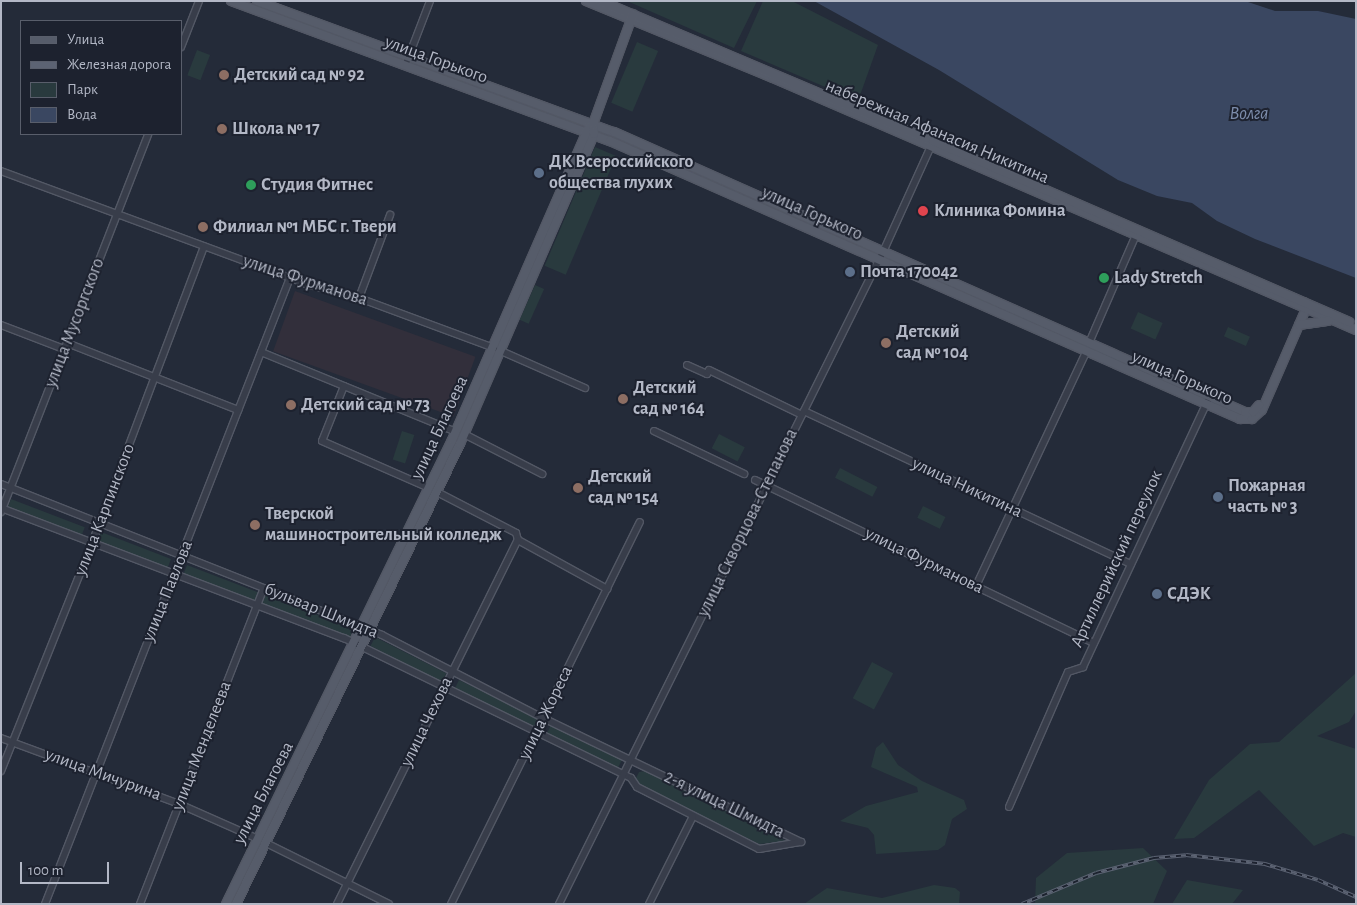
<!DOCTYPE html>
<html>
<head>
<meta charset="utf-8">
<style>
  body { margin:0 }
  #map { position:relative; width:1357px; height:905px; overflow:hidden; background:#242b39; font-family:"Alegreya Sans",sans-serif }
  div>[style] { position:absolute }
  .medical>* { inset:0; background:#322f3b; transform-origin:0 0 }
  .green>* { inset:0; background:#293a3e; transform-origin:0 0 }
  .water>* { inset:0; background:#3a4761 }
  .roads { filter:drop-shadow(1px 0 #535865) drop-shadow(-1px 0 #535865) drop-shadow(0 1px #535865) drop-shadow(0 -1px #535865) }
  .minor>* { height:6px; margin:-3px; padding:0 3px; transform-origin:3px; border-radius:3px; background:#383d4a }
  .major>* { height:8px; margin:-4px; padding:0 4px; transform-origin:4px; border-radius:4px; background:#565c6a }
  .rail>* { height:4px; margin-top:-2px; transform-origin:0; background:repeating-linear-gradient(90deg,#1d222f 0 5.5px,#5c6373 0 11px); box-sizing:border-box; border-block:1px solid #5c6373 }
  .dots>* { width:14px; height:14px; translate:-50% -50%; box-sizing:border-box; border:2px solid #1d222f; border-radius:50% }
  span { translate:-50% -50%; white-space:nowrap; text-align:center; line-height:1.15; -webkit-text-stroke:4px #1d222f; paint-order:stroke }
  .street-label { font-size:18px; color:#b3b8c6 }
  .poi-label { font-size:18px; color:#b3b8c6; font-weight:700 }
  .left { translate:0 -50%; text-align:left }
  .water-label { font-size:19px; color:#7c8cab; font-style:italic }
  .frame { position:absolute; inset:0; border:2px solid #b3b8c6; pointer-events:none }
  .legend { position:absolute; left:20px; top:20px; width:162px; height:115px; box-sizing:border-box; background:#1d222f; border:1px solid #595e6b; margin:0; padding:6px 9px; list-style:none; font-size:15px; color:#b3b8c6 }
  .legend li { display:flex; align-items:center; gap:10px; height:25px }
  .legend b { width:25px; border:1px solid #595e6b }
  .scale { position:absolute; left:20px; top:862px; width:89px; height:22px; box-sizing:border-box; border:2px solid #b3b8c6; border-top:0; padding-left:6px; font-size:15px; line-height:18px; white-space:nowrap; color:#b3b8c6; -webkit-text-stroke:4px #1d222f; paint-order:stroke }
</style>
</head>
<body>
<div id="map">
  <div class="medical">
    <div style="left:295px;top:291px;width:192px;height:64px;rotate:20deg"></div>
  </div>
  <div class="green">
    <div style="clip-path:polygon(627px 1px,757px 1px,734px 48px)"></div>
    <div style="clip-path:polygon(763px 1px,792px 1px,878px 45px,858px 101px,741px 51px)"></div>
    <div style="left:637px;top:42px;width:23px;height:66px;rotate:23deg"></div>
    <div style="left:197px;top:50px;width:14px;height:27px;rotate:21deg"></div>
    <div style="left:595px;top:147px;width:23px;height:129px;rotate:23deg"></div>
    <div style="left:535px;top:285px;width:10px;height:38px;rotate:24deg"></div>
    <div style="left:1138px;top:312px;width:27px;height:18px;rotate:24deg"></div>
    <div style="left:1228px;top:327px;width:24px;height:10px;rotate:24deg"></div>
    <div style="left:402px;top:431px;width:13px;height:30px;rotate:18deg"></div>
    <div style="left:719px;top:434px;width:29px;height:16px;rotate:27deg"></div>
    <div style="left:840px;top:468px;width:42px;height:11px;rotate:27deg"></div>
    <div style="left:11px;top:499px;width:79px;height:8px;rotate:21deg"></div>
    <div style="left:923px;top:506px;width:25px;height:13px;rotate:26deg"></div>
    <div style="left:101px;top:532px;width:75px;height:10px;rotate:21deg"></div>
    <div style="left:187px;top:565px;width:178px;height:9px;rotate:21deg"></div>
    <div style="left:375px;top:637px;width:80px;height:10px;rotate:27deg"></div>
    <div style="left:872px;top:662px;width:24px;height:41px;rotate:28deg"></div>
    <div style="clip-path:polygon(1356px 673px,1356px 711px,1349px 722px,1317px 736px,1356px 749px,1356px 837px,1343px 833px,1314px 846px,1259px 790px,1194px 838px,1174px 839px,1209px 780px,1250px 744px,1279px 742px)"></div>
    <div style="left:459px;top:680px;width:90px;height:9px;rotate:26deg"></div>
    <div style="left:551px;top:725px;width:79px;height:9px;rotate:26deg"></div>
    <div style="clip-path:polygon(883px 742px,898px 765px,922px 781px,964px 800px,967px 809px,952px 819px,945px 845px,938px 850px,876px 854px,874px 835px,868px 828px,840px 821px,866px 806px,918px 792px,917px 787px,871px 767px,876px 748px)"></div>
    <div style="clip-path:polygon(645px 771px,786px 841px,759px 844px,640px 785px,636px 778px,639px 772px)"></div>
    <div style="clip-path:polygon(1143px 848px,1167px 871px,1153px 904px,1035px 904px,1036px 878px,1067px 853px)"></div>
    <div style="clip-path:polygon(1187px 880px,1243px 890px,1232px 904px,1172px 904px)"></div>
    <div style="clip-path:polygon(934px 885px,955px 888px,960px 892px,959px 904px,804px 904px,827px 888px,882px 898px)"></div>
  </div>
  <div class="water">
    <div style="clip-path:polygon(814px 1px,1245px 1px,1275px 11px,1318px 11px,1356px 19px,1356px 278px,1255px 239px,1217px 221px,1192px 203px,1157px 196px,1118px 180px,939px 70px)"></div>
  </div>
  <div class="roads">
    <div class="minor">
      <div style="left:181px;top:47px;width:49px;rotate:-68.6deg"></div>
      <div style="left:407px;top:61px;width:64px;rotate:-69deg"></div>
      <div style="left:1px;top:171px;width:325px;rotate:20.3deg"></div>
      <div style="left:306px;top:284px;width:55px;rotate:14.8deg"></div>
      <div style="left:359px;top:298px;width:144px;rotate:20.3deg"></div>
      <div style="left:359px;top:298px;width:89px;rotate:-69.5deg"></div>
      <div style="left:1px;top:325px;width:67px;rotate:20.9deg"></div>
      <div style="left:67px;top:343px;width:184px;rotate:21.4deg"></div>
      <div style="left:1089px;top:343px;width:118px;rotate:-66.5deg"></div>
      <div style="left:501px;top:351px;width:92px;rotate:23.8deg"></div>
      <div style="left:261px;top:352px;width:211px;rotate:22.3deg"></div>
      <div style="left:687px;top:365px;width:22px;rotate:24deg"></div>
      <div style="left:707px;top:374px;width:4px;rotate:-63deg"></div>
      <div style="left:709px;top:370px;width:103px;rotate:25.8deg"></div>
      <div style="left:344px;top:386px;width:59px;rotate:111.8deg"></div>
      <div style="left:322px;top:441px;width:117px;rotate:23.7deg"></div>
      <div style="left:804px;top:411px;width:361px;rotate:25.1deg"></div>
      <div style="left:654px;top:431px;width:100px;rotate:25.5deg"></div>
      <div style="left:464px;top:434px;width:88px;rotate:27.1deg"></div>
      <div style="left:755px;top:480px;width:376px;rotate:25.7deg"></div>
      <div style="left:1px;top:484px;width:410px;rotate:21.6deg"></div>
      <div style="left:382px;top:635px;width:181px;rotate:27.3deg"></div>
      <div style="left:543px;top:718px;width:286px;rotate:25.7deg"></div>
      <div style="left:437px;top:492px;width:89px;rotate:27.4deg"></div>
      <div style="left:516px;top:533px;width:7px;rotate:74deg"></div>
      <div style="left:518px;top:540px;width:102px;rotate:28.8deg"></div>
      <div style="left:1px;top:508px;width:367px;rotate:20.8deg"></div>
      <div style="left:344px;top:638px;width:319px;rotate:26deg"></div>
      <div style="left:631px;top:778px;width:11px;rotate:56deg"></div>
      <div style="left:637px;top:787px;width:137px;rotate:26.9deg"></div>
      <div style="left:759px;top:849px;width:43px;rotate:-9.5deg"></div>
      <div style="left:1px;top:512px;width:406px;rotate:-68.7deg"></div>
      <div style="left:976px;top:586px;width:259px;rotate:-64.8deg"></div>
      <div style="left:1px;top:738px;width:190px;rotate:20.3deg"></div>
      <div style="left:179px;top:804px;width:86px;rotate:23.9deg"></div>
      <div style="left:1px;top:771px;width:245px;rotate:-68.2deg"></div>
      <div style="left:92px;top:543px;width:317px;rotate:-69.3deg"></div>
      <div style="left:1009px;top:807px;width:147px;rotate:-66.4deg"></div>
      <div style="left:1068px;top:672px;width:16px;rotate:-18deg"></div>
      <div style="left:1083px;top:667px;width:295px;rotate:-64.9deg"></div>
      <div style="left:266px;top:843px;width:137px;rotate:26.4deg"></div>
      <div style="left:45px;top:904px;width:672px;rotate:-68.63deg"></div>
      <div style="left:140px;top:904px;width:339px;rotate:-68.6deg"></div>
      <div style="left:337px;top:904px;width:407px;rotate:-63.6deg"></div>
      <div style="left:451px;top:904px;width:426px;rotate:-63.7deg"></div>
      <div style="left:559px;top:904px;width:728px;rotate:-63.58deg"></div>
      <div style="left:883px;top:252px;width:121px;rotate:-65.6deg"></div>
      <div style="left:649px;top:904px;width:98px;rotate:-63.4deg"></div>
    </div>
    <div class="major">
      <div style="left:231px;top:1px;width:404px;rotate:20.3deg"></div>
      <div style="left:610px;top:141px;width:689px;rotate:23.81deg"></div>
      <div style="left:1240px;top:419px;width:12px"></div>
      <div style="left:1252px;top:419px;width:13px;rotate:-42deg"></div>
      <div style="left:1262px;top:410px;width:110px;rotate:-66.5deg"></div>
      <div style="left:1306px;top:309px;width:7px;rotate:-106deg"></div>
      <div style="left:257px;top:1px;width:380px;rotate:20.2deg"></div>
      <div style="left:614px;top:132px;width:690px;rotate:23.93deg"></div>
      <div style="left:1245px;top:412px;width:8px"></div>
      <div style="left:1253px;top:412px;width:9px;rotate:-49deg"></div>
      <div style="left:586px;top:1px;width:202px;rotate:22.4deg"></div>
      <div style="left:773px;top:78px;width:635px;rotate:23.38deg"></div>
      <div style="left:601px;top:1px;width:360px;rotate:22.9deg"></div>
      <div style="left:933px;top:141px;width:454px;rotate:23.5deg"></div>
      <div style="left:1299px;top:325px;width:30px;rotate:-8deg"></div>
      <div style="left:226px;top:904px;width:516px;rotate:-64.03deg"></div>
      <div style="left:452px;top:440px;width:340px;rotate:-66.4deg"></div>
      <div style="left:236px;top:904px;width:512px;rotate:-64.04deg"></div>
      <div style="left:460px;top:444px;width:338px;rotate:-66.6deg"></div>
      <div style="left:594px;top:134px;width:10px;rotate:-96deg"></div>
      <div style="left:593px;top:124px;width:117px;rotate:-70deg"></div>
    </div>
  </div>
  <div class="rail">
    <div style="left:1022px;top:904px;width:80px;rotate:-22.7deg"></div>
    <div style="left:1096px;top:873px;width:60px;rotate:-14.5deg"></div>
    <div style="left:1154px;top:858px;width:32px;rotate:-5deg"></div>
    <div style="left:1186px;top:855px;width:80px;rotate:6.5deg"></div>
    <div style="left:1265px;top:864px;width:55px;rotate:16.8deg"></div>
    <div style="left:1318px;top:880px;width:42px;rotate:24.1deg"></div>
  </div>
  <div class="dots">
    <div style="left:224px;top:75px;background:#8d6e63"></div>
    <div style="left:222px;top:129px;background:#8d6e63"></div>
    <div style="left:539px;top:173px;background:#5c6f8a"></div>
    <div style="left:251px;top:185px;background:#2e9e5b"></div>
    <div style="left:923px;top:211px;background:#e0444e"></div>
    <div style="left:203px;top:227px;background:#8d6e63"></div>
    <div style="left:850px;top:272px;background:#5c6f8a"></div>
    <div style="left:1104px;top:278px;background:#2e9e5b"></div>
    <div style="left:886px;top:343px;background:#8d6e63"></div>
    <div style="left:623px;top:399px;background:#8d6e63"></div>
    <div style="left:291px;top:405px;background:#8d6e63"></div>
    <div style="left:578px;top:488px;background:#8d6e63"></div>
    <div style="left:1218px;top:497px;background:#5c6f8a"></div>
    <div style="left:255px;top:525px;background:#8d6e63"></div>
    <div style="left:1157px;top:594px;background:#5c6f8a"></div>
  </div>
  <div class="street-label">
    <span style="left:436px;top:60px;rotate:20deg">улица Горького</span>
    <span style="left:937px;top:132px;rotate:23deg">набережная Афанасия Никитина</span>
    <span style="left:812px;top:214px;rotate:24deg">улица Горького</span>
    <span style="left:305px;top:281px;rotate:18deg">улица Фурманова</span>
    <span style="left:75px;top:323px;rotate:-69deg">улица Мусоргского</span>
    <span style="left:1182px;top:378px;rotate:24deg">улица Горького</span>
    <span style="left:440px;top:428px;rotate:-65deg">улица Благоева</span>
    <span style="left:967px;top:488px;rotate:25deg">улица Никитина</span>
    <span style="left:105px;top:510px;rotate:-69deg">улица Карпинского</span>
    <span style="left:748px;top:523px;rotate:-64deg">улица Скворцова-Степанова</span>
    <span style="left:1117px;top:559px;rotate:-65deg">Артиллерийский переулок</span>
    <span style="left:924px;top:561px;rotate:26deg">улица Фурманова</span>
    <span style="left:168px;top:591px;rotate:-68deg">улица Павлова</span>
    <span style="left:321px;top:611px;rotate:22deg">бульвар Шмидта</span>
    <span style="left:546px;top:713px;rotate:-64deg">улица Жореса</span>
    <span style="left:427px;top:722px;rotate:-64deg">улица Чехова</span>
    <span style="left:202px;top:746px;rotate:-69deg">улица Менделеева</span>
    <span style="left:103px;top:775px;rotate:20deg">улица Мичурина</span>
    <span style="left:264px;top:793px;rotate:-63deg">улица Благоева</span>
    <span style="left:724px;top:805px;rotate:26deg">2-я улица Шмидта</span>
  </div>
  <div class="poi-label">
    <span class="left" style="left:234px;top:75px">Детский сад № 92</span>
    <span class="left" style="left:232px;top:129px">Школа № 17</span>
    <span class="left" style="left:549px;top:173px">ДК Всероссийского<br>общества глухих</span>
    <span class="left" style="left:261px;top:185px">Студия Фитнес</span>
    <span class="left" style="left:934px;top:211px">Клиника Фомина</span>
    <span class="left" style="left:213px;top:227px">Филиал №1 МБС г. Твери</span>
    <span class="left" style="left:860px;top:272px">Почта 170042</span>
    <span class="left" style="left:1114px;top:278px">Lady Stretch</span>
    <span class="left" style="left:896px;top:343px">Детский<br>сад № 104</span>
    <span class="left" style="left:633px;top:399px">Детский<br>сад № 164</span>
    <span class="left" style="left:301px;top:405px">Детский сад № 73</span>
    <span class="left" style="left:588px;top:488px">Детский<br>сад № 154</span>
    <span class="left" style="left:1228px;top:497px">Пожарная<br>часть № 3</span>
    <span class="left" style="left:265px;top:525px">Тверской<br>машиностроительный колледж</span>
    <span class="left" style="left:1167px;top:594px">СДЭК</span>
  </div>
  <div class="water-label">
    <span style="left:1249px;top:114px">Волга</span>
  </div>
  <div class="frame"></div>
  <ul class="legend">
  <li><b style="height:6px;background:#565c6a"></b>Улица</li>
  <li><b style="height:6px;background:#5c6373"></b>Железная дорога</li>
  <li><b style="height:14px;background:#293a3e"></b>Парк</li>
  <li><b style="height:14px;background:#3a4761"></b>Вода</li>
  </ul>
  <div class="scale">100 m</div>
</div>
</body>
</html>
